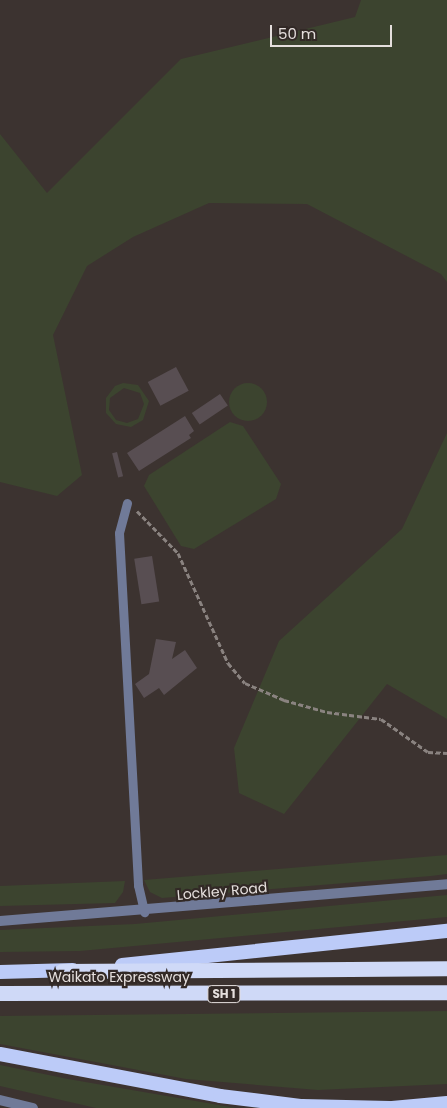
<!DOCTYPE html>
<html>
<head>
<meta charset="utf-8">
<style>
  body { margin:0 }
  #map { position:relative; width:447px; height:1108px; overflow:hidden; background:#3c3330; font-family:Poppins,sans-serif }
  div>[style] { position:absolute }
  .green>* { inset:0; background:#3c442f }
  .round { border-radius:50% }
  .building>* { inset:0; background:#584e52; transform-origin:0 0 }
  .path>* { height:3px; margin-top:-1.5px; transform-origin:0; background:repeating-linear-gradient(90deg,#8a8380 0 5px,transparent 0 7.5px) }
  .service>* { height:9px; margin:-4.5px; padding:0 4.5px; transform-origin:4.5px; border-radius:4.5px; background:#707a98 }
  .minor>* { height:10px; margin:-5px; padding:0 5px; transform-origin:5px; border-radius:5px; background:#707a98 }
  .trunk>* { height:14px; margin:-7px; padding:0 7px; transform-origin:7px; border-radius:7px; background:#bccbf8 }
  .motorway>* { height:15px; margin:-7.5px; padding:0 7.5px; transform-origin:7.5px; border-radius:7.5px; background:#cfd9f7 }
  span { translate:-50% -50%; white-space:nowrap; text-align:center; line-height:1.15; -webkit-text-stroke:4.5px #322926; paint-order:stroke }
  .shield-label span { padding:1px 4px; background:#322926; border:1px solid; border-radius:4px; -webkit-text-stroke-width:0 }
  .shield-label { font-size:12px; color:#e5dfdd; font-weight:700 }
  .street-label { font-size:14px; color:#e5dfdd }
  .scale { position:absolute; left:270px; top:25px; width:122px; height:22px; box-sizing:border-box; border:2px solid #e5dfdd; border-top:0; padding-left:6px; font-size:15px; line-height:18px; white-space:nowrap; color:#e5dfdd; -webkit-text-stroke:4px #322926; paint-order:stroke }
</style>
</head>
<body>
<div id="map">
  <div class="green">
    <div style="clip-path:polygon(361px 0,447px 0,447px 282px,441px 274px,307px 204px,209px 203px,133px 237px,87px 266px,53px 335px,82px 475px,57px 496px,0 482px,0 134px,47px 193px,181px 59px,355px 17px)"></div>
    <div style="clip-path:polygon(evenodd,123px 383px,138px 385px,149px 401px,143px 420px,131px 427px,116px 424px,106px 413px,106px 398px,115px 386px,123px 383px,124px 388px,140px 393px,144px 404px,138px 419px,127px 423px,116px 420px,109px 410px,110px 398px,124px 388px)"></div>
    <div class="round" style="left:229px;top:383px;width:38px;height:38px"></div>
    <div style="clip-path:polygon(230px 422px,243px 426px,281px 484px,276px 499px,194px 549px,181px 546px,144px 486px,149px 475px)"></div>
    <div style="clip-path:polygon(447px 433px,447px 719px,387px 684px,284px 814px,239px 793px,234px 748px,279px 641px,402px 529px)"></div>
    <div style="clip-path:polygon(447px 855px,447px 874px,431px 876px,162px 898px,150px 892px,144px 880px)"></div>
    <div style="clip-path:polygon(125px 881px,123px 892px,115px 903px,0 906px,0 886px)"></div>
    <div style="clip-path:polygon(447px 895px,447px 917px,80px 951px,0 952px,0 930px,135px 924px)"></div>
    <div style="clip-path:polygon(447px 1011px,447px 1084px,318px 1090px,186px 1079px,0 1044px,0 1016px)"></div>
    <div style="clip-path:polygon(0 1065px,68px 1079px,236px 1108px,96px 1108px,0 1086px)"></div>
  </div>
  <div class="building">
    <div style="left:176px;top:367px;width:27px;height:32px;rotate:62deg"></div>
    <div style="left:220px;top:394px;width:14px;height:34px;rotate:56deg"></div>
    <div style="clip-path:polygon(185px 416px,194px 431px,189px 435px,191px 438px,139px 471px,127px 453px)"></div>
    <div style="left:117px;top:452px;width:25px;height:5px;rotate:76deg"></div>
    <div style="left:152px;top:556px;width:46px;height:18px;rotate:81deg"></div>
    <div style="clip-path:polygon(156px 639px,176px 642px,172px 659px,185px 650px,197px 668px,164px 695px,159px 688px,144px 698px,135px 684px,149px 674px)"></div>
  </div>
  <div class="path">
    <div style="left:137px;top:511px;width:59px;rotate:45.7deg"></div>
    <div style="left:178px;top:553px;width:121px;rotate:65.6deg"></div>
    <div style="left:228px;top:663px;width:26px;rotate:50deg"></div>
    <div style="left:245px;top:683px;width:43px;rotate:23.6deg"></div>
    <div style="left:284px;top:700px;width:45px;rotate:15.6deg"></div>
    <div style="left:327px;top:712px;width:54px;rotate:7.4deg"></div>
    <div style="left:381px;top:719px;width:57px;rotate:35.1deg"></div>
    <div style="left:428px;top:752px;width:19px;rotate:3deg"></div>
  </div>
  <div class="service">
    <div style="left:127px;top:503px;width:31px;rotate:105deg"></div>
    <div style="left:119px;top:533px;width:353px;rotate:86.9deg"></div>
    <div style="left:138px;top:885px;width:28px;rotate:77deg"></div>
  </div>
  <div class="minor">
    <div style="left:0;top:921px;width:449px;rotate:-4.7deg"></div>
    <div style="left:0;top:1100px;width:34px;rotate:14deg"></div>
  </div>
  <div class="trunk">
    <div style="left:122px;top:965px;width:327px;rotate:-6deg"></div>
    <div style="left:0;top:972px;width:73px;rotate:-1.6deg"></div>
    <div style="left:0;top:1054px;width:224px;rotate:10.8deg"></div>
    <div style="left:220px;top:1096px;width:83px;rotate:7deg"></div>
    <div style="left:302px;top:1106px;width:88px;rotate:1.3deg"></div>
    <div style="left:392px;top:1108px;width:55px;rotate:-5.2deg"></div>
  </div>
  <div class="motorway">
    <div style="left:62px;top:971px;width:385px;rotate:-0.4deg"></div>
    <div style="left:0;top:993px;width:447px;rotate:-0.1deg"></div>
  </div>
  <div class="shield-label">
    <span style="left:224px;top:994px">SH 1</span>
  </div>
  <div class="street-label">
    <span style="left:222px;top:891px;rotate:-5deg">Lockley Road</span>
    <span style="left:119px;top:977px">Waikato Expressway</span>
  </div>
  <div class="scale">50 m</div>
</div>
</body>
</html>
